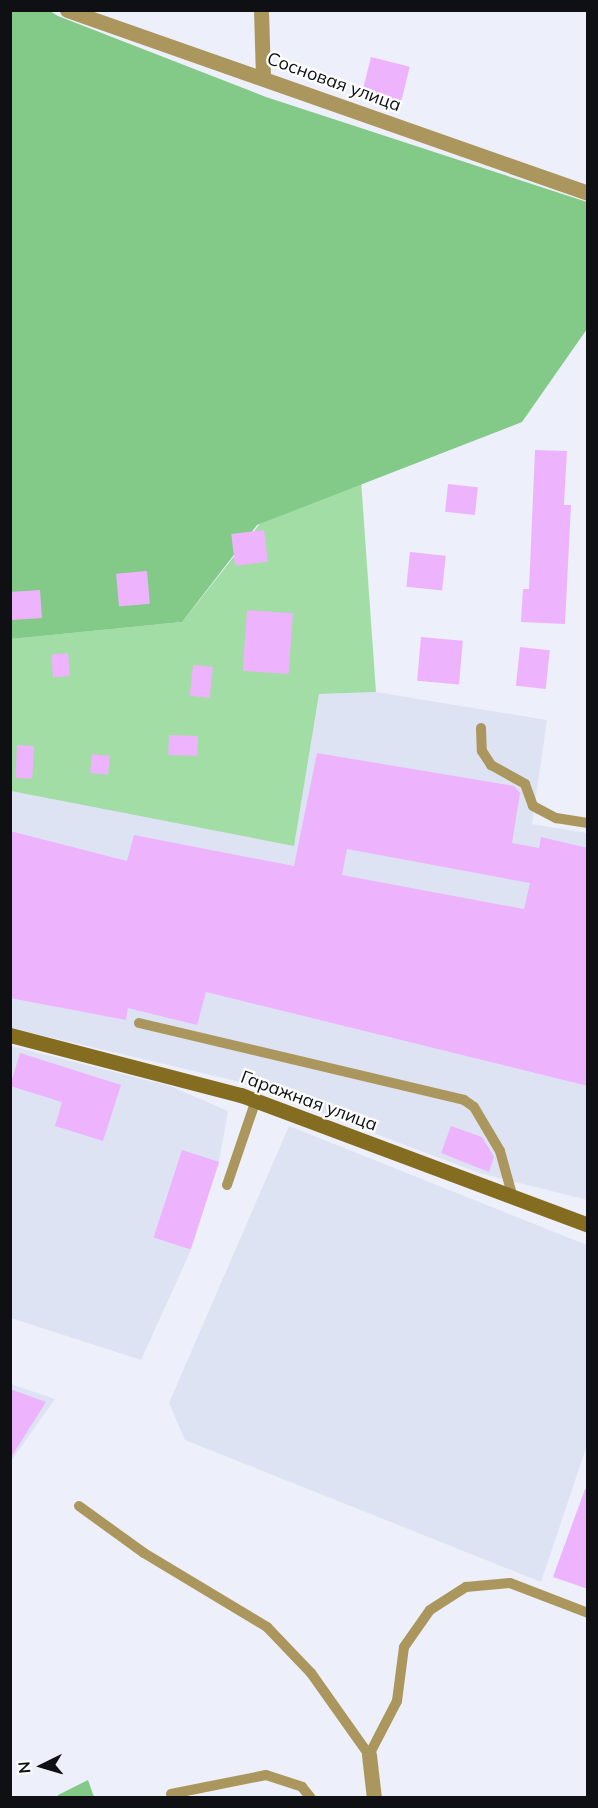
<!DOCTYPE html>
<html>
<head>
<meta charset="utf-8">
<style>
  body { margin:0 }
  #map { position:relative; width:598px; height:1808px; overflow:hidden; background:#edf0fa; font-family:Mulish,sans-serif }
  div>[style] { position:absolute }
  .built>* { inset:0; background:#dee3f4 }
  .green>* { inset:0; background:#a2dda5 }
  .forest>* { inset:0; background:#83ca88 }
  .building>* { inset:0; background:#eeb3fd; transform-origin:0 0 }
  .lane>* { height:10px; margin:-5px; padding:0 5px; transform-origin:5px; border-radius:5px; background:#ab975e }
  .street>* { height:15px; margin:-7.5px; padding:0 7.5px; transform-origin:7.5px; border-radius:7.5px; background:#ab975e }
  .secondary>* { height:15px; margin:-7.5px; padding:0 7.5px; transform-origin:7.5px; border-radius:7.5px; background:#846c21 }
  span { translate:-50% -50%; white-space:nowrap; text-align:center; line-height:1.15; -webkit-text-stroke:4.5px #fefefe; paint-order:stroke }
  .street-label { font-size:18px; color:#0f1013 }
  .frame { position:absolute; inset:0; border:12px solid #0f1013; pointer-events:none }
  .north { position:absolute; left:12px; top:1736px; width:60px; height:60px; -webkit-text-stroke:4px #fefefe; paint-order:stroke; rotate:265deg; font-size:16px; font-weight:700; line-height:24px; text-align:center; color:#0f1013 }
  .north::after { content:''; display:block; margin:auto; width:21px; height:27px; background:#0f1013; clip-path:polygon(50% 0,100% 100%,50% 72%,0 100%) }
</style>
</head>
<body>
<div id="map">
  <div class="built">
    <div style="clip-path:polygon(376px 692px,547px 720px,532px 824px,587px 833px,587px 1200px,479px 1173px,236px 1081px,11px 1028px,11px 790px,293px 845px,319px 694px)"></div>
    <div style="clip-path:polygon(11px 1046px,170px 1086px,228px 1111px,219px 1162px,191px 1250px,141px 1360px,11px 1318px)"></div>
    <div style="clip-path:polygon(289px 1126px,587px 1245px,587px 1445px,541px 1582px,185px 1440px,169px 1403px)"></div>
    <div style="clip-path:polygon(11px 1384px,55px 1399px,11px 1461px)"></div>
  </div>
  <div class="green">
    <div style="clip-path:polygon(361px 480px,376px 692px,319px 694px,294px 846px,11px 791px,10px 639px,182px 622px,270px 511px)"></div>
  </div>
  <div class="forest">
    <div style="clip-path:polygon(11px 11px,50px 11px,58px 16px,266px 97px,587px 202px,587px 329px,522px 422px,257px 525px,182px 622px,11px 639px)"></div>
    <div style="clip-path:polygon(88px 1780px,94px 1797px,58px 1797px,58px 1795px)"></div>
  </div>
  <div class="building">
    <div style="left:371px;top:57px;width:40px;height:36px;rotate:14deg"></div>
    <div style="clip-path:polygon(535px 450px,567px 451px,564px 505px,571px 505px,565px 624px,521px 622px,523px 589px,529px 589px)"></div>
    <div style="left:448px;top:484px;width:30px;height:28px;rotate:6deg"></div>
    <div style="left:264px;top:530px;width:32px;height:33px;rotate:83deg"></div>
    <div style="left:410px;top:552px;width:36px;height:35px;rotate:6deg"></div>
    <div style="left:147px;top:571px;width:33px;height:31px;rotate:85deg"></div>
    <div style="left:40px;top:590px;width:28px;height:30px;rotate:86deg"></div>
    <div style="left:247px;top:610px;width:46px;height:61px;rotate:4deg"></div>
    <div style="left:421px;top:637px;width:42px;height:44px;rotate:5deg"></div>
    <div style="left:520px;top:647px;width:30px;height:39px;rotate:6deg"></div>
    <div style="left:68px;top:653px;width:23px;height:17px;rotate:85deg"></div>
    <div style="left:193px;top:665px;width:20px;height:31px;rotate:6deg"></div>
    <div style="left:169px;top:735px;width:29px;height:20px;rotate:2deg"></div>
    <div style="left:17px;top:745px;width:17px;height:33px;rotate:3deg"></div>
    <div style="clip-path:polygon(evenodd,317px 753px,514px 786px,520px 793px,512px 843px,539px 848px,541px 837px,588px 848px,588px 1086px,206px 992px,197px 1025px,128px 1008px,126px 1020px,10px 998px,10px 831px,127px 861px,134px 835px,294px 866px,317px 753px,347px 849px,530px 883px,524px 909px,342px 875px,347px 849px)"></div>
    <div style="left:92px;top:754px;width:18px;height:19px;rotate:6deg"></div>
    <div style="clip-path:polygon(20px 1053px,121px 1085px,103px 1141px,55px 1126px,62px 1102px,10px 1086px)"></div>
    <div style="clip-path:polygon(451px 1126px,482px 1137px,494px 1157px,489px 1172px,441px 1153px)"></div>
    <div style="left:182px;top:1150px;width:39px;height:92px;rotate:18deg"></div>
    <div style="clip-path:polygon(10px 1389px,46px 1402px,10px 1459px)"></div>
    <div style="clip-path:polygon(585px 1489px,588px 1489px,588px 1589px,553px 1577px)"></div>
  </div>
  <div class="lane">
    <div style="left:481px;top:728px;width:23px;rotate:88deg"></div>
    <div style="left:482px;top:751px;width:17px;rotate:57deg"></div>
    <div style="left:491px;top:765px;width:39px;rotate:29deg"></div>
    <div style="left:525px;top:784px;width:23px;rotate:70deg"></div>
    <div style="left:533px;top:806px;width:26px;rotate:28deg"></div>
    <div style="left:556px;top:818px;width:32px;rotate:9deg"></div>
    <div style="left:139px;top:1023px;width:334px;rotate:13.3deg"></div>
    <div style="left:464px;top:1100px;width:12px;rotate:35deg"></div>
    <div style="left:474px;top:1107px;width:51px;rotate:59.4deg"></div>
    <div style="left:500px;top:1151px;width:49px;rotate:74.5deg"></div>
    <div style="left:227px;top:1185px;width:90px;rotate:-71.2deg"></div>
    <div style="left:79px;top:1506px;width:80px;rotate:35.9deg"></div>
    <div style="left:144px;top:1553px;width:144px;rotate:31deg"></div>
    <div style="left:267px;top:1627px;width:64px;rotate:46.3deg"></div>
    <div style="left:311px;top:1673px;width:100px;rotate:54.7deg"></div>
    <div style="left:369px;top:1755px;width:61px;rotate:-62.6deg"></div>
    <div style="left:397px;top:1701px;width:54px;rotate:-82.6deg"></div>
    <div style="left:404px;top:1647px;width:45px;rotate:-54.9deg"></div>
    <div style="left:430px;top:1610px;width:43px;rotate:-32.6deg"></div>
    <div style="left:466px;top:1587px;width:44px;rotate:-5.2deg"></div>
    <div style="left:510px;top:1583px;width:84px;rotate:21deg"></div>
    <div style="left:171px;top:1794px;width:97px;rotate:-11.3deg"></div>
    <div style="left:266px;top:1775px;width:38px;rotate:18deg"></div>
    <div style="left:302px;top:1787px;width:14px;rotate:51deg"></div>
  </div>
  <div class="street">
    <div style="left:67px;top:10px;width:552px;rotate:19.35deg"></div>
    <div style="left:261px;top:10px;width:67px;rotate:88.3deg"></div>
    <div style="left:369px;top:1755px;width:43px;rotate:83.4deg"></div>
  </div>
  <div class="secondary">
    <div style="left:10px;top:1035px;width:239px;rotate:14.6deg"></div>
    <div style="left:241px;top:1095px;width:371px;rotate:20.5deg"></div>
  </div>
  <div class="street-label">
    <span style="left:334px;top:82px;rotate:20deg">Сосновая улица</span>
    <span style="left:309px;top:1101px;rotate:20deg">Гаражная улица</span>
  </div>
  <div class="frame"></div>
  <div class="north">N</div>
</div>
</body>
</html>
